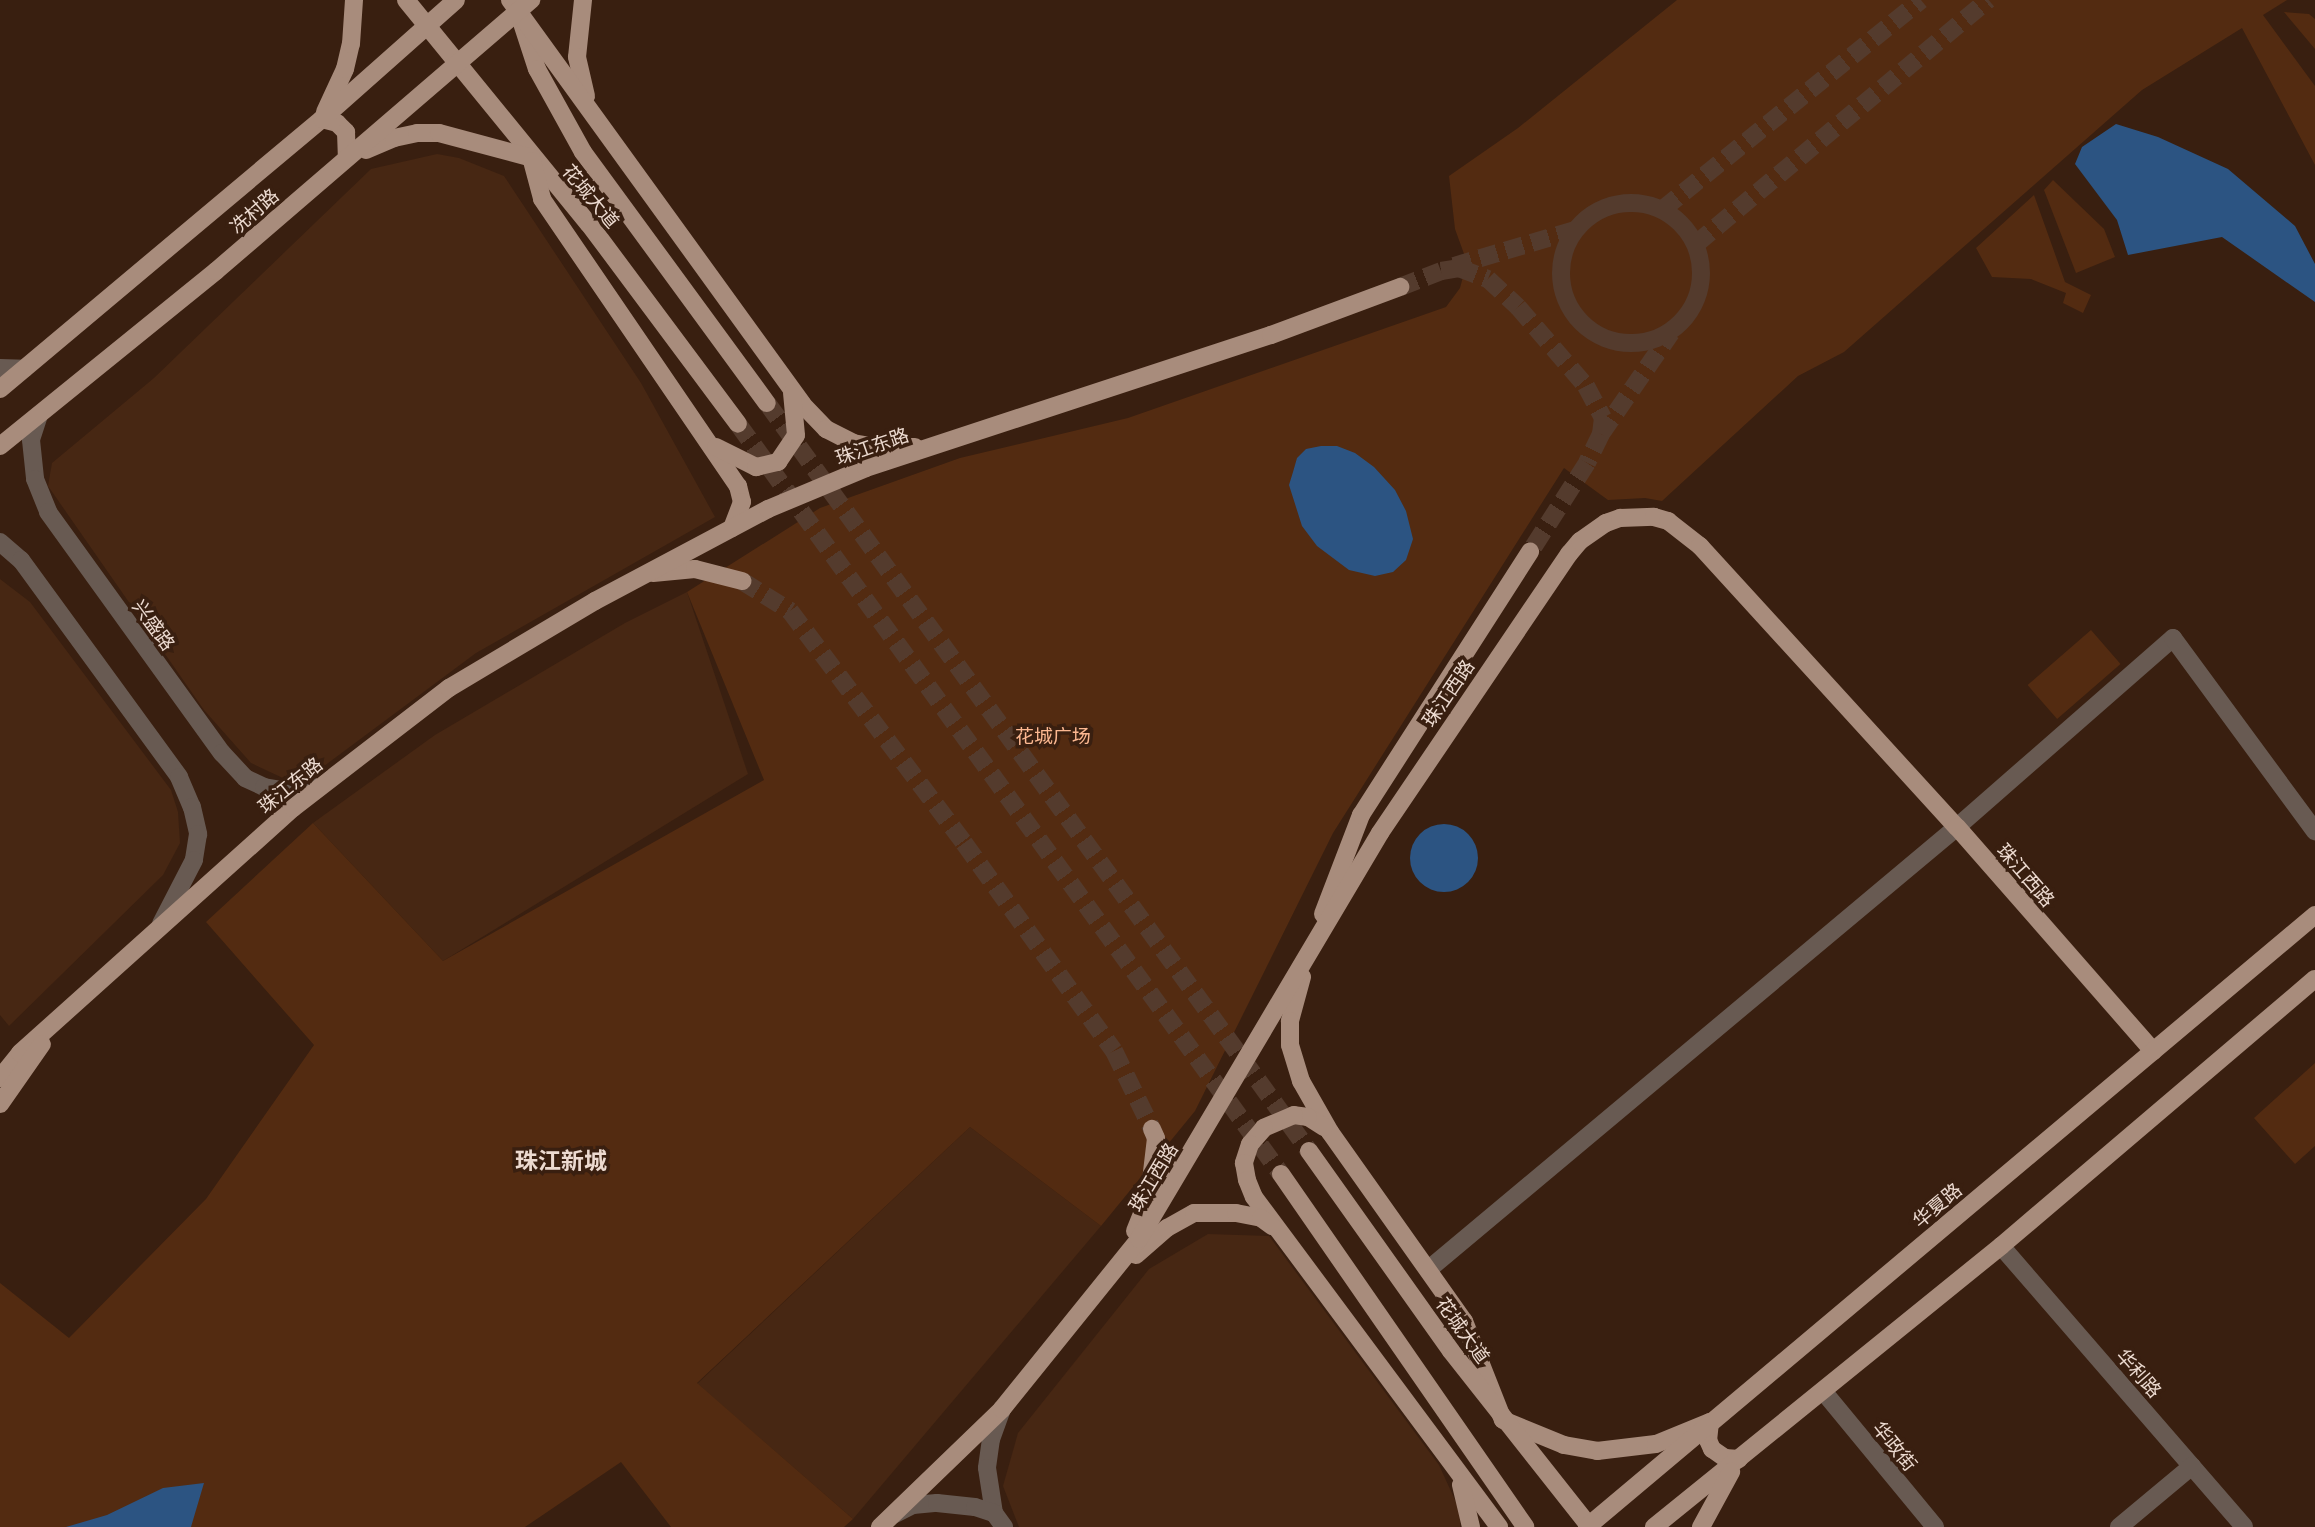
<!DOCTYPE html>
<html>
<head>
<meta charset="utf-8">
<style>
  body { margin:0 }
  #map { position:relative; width:2315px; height:1527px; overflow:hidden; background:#391f10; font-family:Barlow,"Noto Sans SC",sans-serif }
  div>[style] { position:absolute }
  .built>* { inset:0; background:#472713 }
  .green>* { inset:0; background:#532b11; transform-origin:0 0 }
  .water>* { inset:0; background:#2c5482 }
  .round { border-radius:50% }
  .major-tunnel>* { height:18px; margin-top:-9px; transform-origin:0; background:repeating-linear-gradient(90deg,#543b2d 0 18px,transparent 0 27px) }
  .major-tunnel>.ring { margin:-9px; padding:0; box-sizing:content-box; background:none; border:18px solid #543b2d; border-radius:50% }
  .minor>* { height:18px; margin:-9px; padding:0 9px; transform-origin:9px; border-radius:9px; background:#685a52 }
  .major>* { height:18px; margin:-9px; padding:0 9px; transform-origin:9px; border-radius:9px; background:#a88c7c }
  span { translate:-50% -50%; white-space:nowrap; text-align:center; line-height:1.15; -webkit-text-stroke:7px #391f10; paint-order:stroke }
  .street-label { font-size:19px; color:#ecdad0 }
  .park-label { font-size:19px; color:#fcb891 }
  .quarter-label { font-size:23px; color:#ecdad0; font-weight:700 }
</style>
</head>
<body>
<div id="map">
  <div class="built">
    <div style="clip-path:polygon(437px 154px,459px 158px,504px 176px,641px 383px,715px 517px,476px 653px,312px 775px,285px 779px,251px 763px,204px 710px,48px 486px,52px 463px,154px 378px,371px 169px)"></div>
    <div style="clip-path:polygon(0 579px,30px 602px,171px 790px,178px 812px,180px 843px,163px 875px,9px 1026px,0 1015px)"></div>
    <div style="clip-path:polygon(687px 592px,748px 774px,443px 961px,313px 823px,435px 735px,625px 623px)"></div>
    <div style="clip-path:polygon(970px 1127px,1101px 1226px,853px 1519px,697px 1384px)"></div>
    <div style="clip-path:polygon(1208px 1234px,1269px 1236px,1439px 1465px,1460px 1511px,1460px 1527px,1019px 1527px,1003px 1486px,1018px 1433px,1149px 1269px)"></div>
  </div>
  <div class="green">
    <div style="clip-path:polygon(1677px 0,2287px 0,2263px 15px,2315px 86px,2315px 165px,2242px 28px,2142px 90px,1844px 352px,1798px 376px,1662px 501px,1645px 498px,1608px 500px,1564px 468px,1333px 833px,1195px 1111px,1101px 1226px,970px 1127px,697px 1383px,853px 1519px,844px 1527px,671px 1527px,621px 1462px,525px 1527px,0 1527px,0 1283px,69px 1338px,206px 1199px,314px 1045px,206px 922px,313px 823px,443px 961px,764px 780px,687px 592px,820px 508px,960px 458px,1128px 418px,1446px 307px,1460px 288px,1467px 262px,1455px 229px,1449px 176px,1518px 128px)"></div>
    <div style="clip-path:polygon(2284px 12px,2309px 14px,2315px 19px,2315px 49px)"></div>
    <div style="clip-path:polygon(2053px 180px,2104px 229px,2115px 257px,2076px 273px,2044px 190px)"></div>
    <div style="clip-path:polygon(2034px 195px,2065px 282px,2091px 295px,2083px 313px,2063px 303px,2066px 293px,2031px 279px,1992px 277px,1976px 248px)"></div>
    <div style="left:2091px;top:630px;width:45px;height:84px;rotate:49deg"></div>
    <div style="clip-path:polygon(2315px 1063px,2315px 1146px,2295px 1164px,2254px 1118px)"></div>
  </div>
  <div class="water">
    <div style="clip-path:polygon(2116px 124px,2158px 137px,2228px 169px,2295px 226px,2315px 264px,2315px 302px,2222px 237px,2128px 255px,2117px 220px,2075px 164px,2082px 147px)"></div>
    <div style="clip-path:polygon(1321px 446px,1337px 446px,1355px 453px,1374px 467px,1395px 490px,1406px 511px,1413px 539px,1406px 560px,1393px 572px,1375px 576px,1349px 570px,1317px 546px,1302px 526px,1289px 485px,1293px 472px,1297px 458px,1306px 449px)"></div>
    <div class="round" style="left:1410px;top:824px;width:68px;height:68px"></div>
    <div style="clip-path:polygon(204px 1483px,191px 1527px,66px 1527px,107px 1515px,163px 1488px)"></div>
  </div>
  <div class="major-tunnel">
    <div class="ring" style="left:1561px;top:203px;width:122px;height:122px"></div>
    <div style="left:1663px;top:209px;width:332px;rotate:-39deg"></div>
    <div style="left:1696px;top:244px;width:381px;rotate:-39.9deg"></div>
    <div style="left:1454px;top:266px;width:126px;rotate:-16.6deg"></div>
    <div style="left:1400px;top:287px;width:44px;rotate:-21.3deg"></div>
    <div style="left:1441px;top:271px;width:18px;rotate:-9deg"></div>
    <div style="left:1459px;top:268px;width:31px;rotate:21deg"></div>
    <div style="left:1488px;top:279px;width:41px;rotate:43deg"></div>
    <div style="left:1518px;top:307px;width:104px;rotate:49.3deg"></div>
    <div style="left:1586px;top:386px;width:36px;rotate:62deg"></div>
    <div style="left:1603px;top:418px;width:16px;rotate:97deg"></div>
    <div style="left:1601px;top:434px;width:32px;rotate:116deg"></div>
    <div style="left:1587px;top:463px;width:106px;rotate:122.6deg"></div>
    <div style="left:767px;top:403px;width:924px;rotate:54.07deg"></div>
    <div style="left:738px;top:424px;width:926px;rotate:54.1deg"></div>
    <div style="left:1601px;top:434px;width:123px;rotate:-55.3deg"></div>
    <div style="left:742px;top:581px;width:57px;rotate:32deg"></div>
    <div style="left:790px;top:611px;width:290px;rotate:53.1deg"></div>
    <div style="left:964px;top:843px;width:256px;rotate:54.2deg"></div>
    <div style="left:1114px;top:1051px;width:87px;rotate:64deg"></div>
  </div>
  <div class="minor">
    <div style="left:0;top:368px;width:24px;rotate:2deg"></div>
    <div style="left:39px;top:415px;width:26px;rotate:108deg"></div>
    <div style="left:31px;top:440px;width:39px;rotate:84deg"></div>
    <div style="left:35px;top:479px;width:35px;rotate:68deg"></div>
    <div style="left:48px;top:512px;width:297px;rotate:54.2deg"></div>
    <div style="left:222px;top:753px;width:34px;rotate:47deg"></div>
    <div style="left:245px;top:778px;width:21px;rotate:25deg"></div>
    <div style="left:264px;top:787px;width:27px;rotate:10deg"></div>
    <div style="left:291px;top:792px;width:29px;rotate:-10deg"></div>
    <div style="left:0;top:542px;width:28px;rotate:41deg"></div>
    <div style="left:21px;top:560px;width:268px;rotate:53.9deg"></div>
    <div style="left:179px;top:777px;width:33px;rotate:67deg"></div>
    <div style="left:192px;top:807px;width:28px;rotate:77deg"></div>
    <div style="left:198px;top:834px;width:26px;rotate:99deg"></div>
    <div style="left:194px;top:860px;width:72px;rotate:117.3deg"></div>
    <div style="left:2001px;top:1246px;width:371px;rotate:49.1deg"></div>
    <div style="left:1429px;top:1269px;width:689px;rotate:-39.93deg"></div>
    <div style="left:1957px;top:827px;width:287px;rotate:-41.2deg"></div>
    <div style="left:2173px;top:638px;width:240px;rotate:53.7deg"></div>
    <div style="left:1823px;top:1391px;width:176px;rotate:50.5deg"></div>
    <div style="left:1002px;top:1409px;width:32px;rotate:110deg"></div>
    <div style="left:991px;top:1439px;width:29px;rotate:98deg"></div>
    <div style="left:987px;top:1468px;width:46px;rotate:81.2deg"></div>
    <div style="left:994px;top:1513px;width:17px;rotate:54deg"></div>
    <div style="left:895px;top:1514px;width:20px;rotate:-27deg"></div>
    <div style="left:913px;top:1505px;width:24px;rotate:-5deg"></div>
    <div style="left:937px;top:1503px;width:38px;rotate:6deg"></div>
    <div style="left:975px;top:1507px;width:20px;rotate:18deg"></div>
    <div style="left:2119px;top:1527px;width:95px;rotate:-39.9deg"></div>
  </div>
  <div class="major">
    <div style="left:406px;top:0;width:289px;rotate:50.8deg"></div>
    <div style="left:589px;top:224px;width:249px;rotate:53.3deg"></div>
    <div style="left:510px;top:0;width:14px;rotate:54deg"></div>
    <div style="left:518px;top:11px;width:61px;rotate:71.9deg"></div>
    <div style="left:537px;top:69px;width:95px;rotate:61deg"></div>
    <div style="left:583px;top:152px;width:311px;rotate:53.8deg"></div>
    <div style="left:583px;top:0;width:57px;rotate:96deg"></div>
    <div style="left:577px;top:57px;width:40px;rotate:77deg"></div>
    <div style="left:518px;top:11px;width:485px;rotate:54.1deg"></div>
    <div style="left:802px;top:404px;width:35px;rotate:46deg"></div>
    <div style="left:826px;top:429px;width:30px;rotate:27deg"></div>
    <div style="left:853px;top:443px;width:22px;rotate:10deg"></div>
    <div style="left:875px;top:447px;width:40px"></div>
    <div style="left:325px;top:112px;width:47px;rotate:-65.1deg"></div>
    <div style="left:345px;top:69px;width:26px;rotate:-77deg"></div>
    <div style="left:351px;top:44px;width:44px;rotate:-86.1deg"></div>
    <div style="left:322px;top:119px;width:16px;rotate:15deg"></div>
    <div style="left:337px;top:123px;width:13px;rotate:45deg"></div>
    <div style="left:346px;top:132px;width:26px;rotate:88deg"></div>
    <div style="left:366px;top:150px;width:30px;rotate:-23deg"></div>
    <div style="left:394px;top:138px;width:24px;rotate:-12deg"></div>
    <div style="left:417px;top:133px;width:22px"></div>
    <div style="left:439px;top:133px;width:96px;rotate:15deg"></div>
    <div style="left:532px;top:161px;width:39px;rotate:75deg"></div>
    <div style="left:542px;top:199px;width:348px;rotate:55.7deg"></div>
    <div style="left:738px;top:486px;width:16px;rotate:76deg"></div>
    <div style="left:742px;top:502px;width:28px;rotate:111deg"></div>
    <div style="left:0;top:389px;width:420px;rotate:-40deg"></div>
    <div style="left:322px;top:119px;width:179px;rotate:-41.6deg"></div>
    <div style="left:0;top:446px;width:278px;rotate:-39deg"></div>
    <div style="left:216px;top:271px;width:416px;rotate:-40.7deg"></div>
    <div style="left:716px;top:447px;width:45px;rotate:26.6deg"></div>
    <div style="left:756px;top:467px;width:23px;rotate:-13deg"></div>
    <div style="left:778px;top:462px;width:32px;rotate:-56deg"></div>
    <div style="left:796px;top:435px;width:42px;rotate:-95.4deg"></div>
    <div style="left:653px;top:573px;width:42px;rotate:-5.4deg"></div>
    <div style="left:695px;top:569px;width:49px;rotate:14.3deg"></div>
    <div style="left:1323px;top:914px;width:106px;rotate:-69deg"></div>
    <div style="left:1361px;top:815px;width:313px;rotate:-57.3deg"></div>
    <div style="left:1302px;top:977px;width:46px;rotate:105.3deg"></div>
    <div style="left:1290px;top:1021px;width:24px;rotate:90deg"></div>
    <div style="left:1290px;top:1045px;width:38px;rotate:73deg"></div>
    <div style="left:1301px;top:1081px;width:59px;rotate:60.4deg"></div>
    <div style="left:1330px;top:1132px;width:232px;rotate:54.7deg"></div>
    <div style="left:1464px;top:1321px;width:106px;rotate:68.5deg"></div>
    <div style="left:1503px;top:1420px;width:66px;rotate:22.3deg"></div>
    <div style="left:1564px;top:1445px;width:34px;rotate:10deg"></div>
    <div style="left:1597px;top:1451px;width:59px;rotate:-6.8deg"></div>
    <div style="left:1656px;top:1444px;width:58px;rotate:-22.2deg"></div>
    <div style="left:0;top:1078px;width:32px;rotate:-51deg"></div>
    <div style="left:20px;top:1053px;width:367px;rotate:-41.9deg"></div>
    <div style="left:293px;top:808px;width:197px;rotate:-37.6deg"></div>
    <div style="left:449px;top:688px;width:170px;rotate:-30.8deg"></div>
    <div style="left:595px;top:601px;width:196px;rotate:-28deg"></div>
    <div style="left:768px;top:509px;width:106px;rotate:-22.7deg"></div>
    <div style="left:866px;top:468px;width:426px;rotate:-18.2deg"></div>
    <div style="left:1271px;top:335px;width:138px;rotate:-20.4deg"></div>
    <div style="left:0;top:1104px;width:73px;rotate:-55deg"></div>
    <div style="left:1324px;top:1127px;width:19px;rotate:-148deg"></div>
    <div style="left:1308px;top:1117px;width:14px;rotate:-172deg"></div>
    <div style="left:1294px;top:1115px;width:33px;rotate:157deg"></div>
    <div style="left:1264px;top:1128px;width:21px;rotate:131deg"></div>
    <div style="left:1250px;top:1144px;width:20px;rotate:108deg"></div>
    <div style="left:1244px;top:1163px;width:17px;rotate:80deg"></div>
    <div style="left:1247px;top:1180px;width:18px;rotate:68deg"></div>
    <div style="left:1254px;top:1197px;width:411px;rotate:53.4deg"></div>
    <div style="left:1309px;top:1151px;width:245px;rotate:54.6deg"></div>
    <div style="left:1451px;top:1351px;width:224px;rotate:51.7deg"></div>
    <div style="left:1281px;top:1174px;width:429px;rotate:55.3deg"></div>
    <div style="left:1135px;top:1231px;width:37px;rotate:-68deg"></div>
    <div style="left:1149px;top:1197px;width:59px;rotate:-83.2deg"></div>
    <div style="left:1156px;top:1138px;width:10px;rotate:-114deg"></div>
    <div style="left:1136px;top:1255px;width:41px;rotate:-41.1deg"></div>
    <div style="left:1167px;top:1228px;width:31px;rotate:-29deg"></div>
    <div style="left:1194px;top:1213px;width:42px"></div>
    <div style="left:1236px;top:1213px;width:25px;rotate:11deg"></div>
    <div style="left:1261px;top:1218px;width:14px;rotate:36deg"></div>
    <div style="left:1710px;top:1422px;width:18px;rotate:96deg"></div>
    <div style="left:1708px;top:1440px;width:10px;rotate:66deg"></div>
    <div style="left:1712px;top:1449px;width:16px;rotate:35deg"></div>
    <div style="left:1725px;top:1458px;width:14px;rotate:4deg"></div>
    <div style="left:1461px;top:1485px;width:43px;rotate:76.6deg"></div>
    <div style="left:880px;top:1527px;width:170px;rotate:-44deg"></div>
    <div style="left:1002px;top:1409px;width:218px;rotate:-51.1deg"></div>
    <div style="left:1139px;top:1239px;width:472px;rotate:-59.3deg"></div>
    <div style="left:1380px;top:833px;width:337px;rotate:-55.9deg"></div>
    <div style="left:1569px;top:554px;width:17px;rotate:-50deg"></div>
    <div style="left:1580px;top:541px;width:32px;rotate:-35deg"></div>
    <div style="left:1606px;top:523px;width:15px;rotate:-20deg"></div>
    <div style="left:1620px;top:518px;width:34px;rotate:-2deg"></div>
    <div style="left:1654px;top:517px;width:15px;rotate:16deg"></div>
    <div style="left:1668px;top:521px;width:41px;rotate:38deg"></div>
    <div style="left:1700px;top:546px;width:381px;rotate:47.6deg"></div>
    <div style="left:1957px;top:827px;width:298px;rotate:48.8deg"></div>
    <div style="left:1587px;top:1527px;width:951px;rotate:-40.05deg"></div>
    <div style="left:1654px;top:1527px;width:447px;rotate:-39deg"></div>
    <div style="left:2001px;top:1246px;width:412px;rotate:-40.4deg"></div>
    <div style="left:1701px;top:1527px;width:63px;rotate:-61.4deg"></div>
  </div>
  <div class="street-label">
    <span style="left:591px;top:196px;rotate:50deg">花城大道</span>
    <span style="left:254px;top:211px;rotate:-41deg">冼村路</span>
    <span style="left:872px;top:446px;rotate:-19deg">珠江东路</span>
    <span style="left:154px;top:625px;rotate:54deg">兴盛路</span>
    <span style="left:1448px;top:693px;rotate:-56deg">珠江西路</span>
    <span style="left:290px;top:785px;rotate:-39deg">珠江东路</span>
    <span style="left:2026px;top:875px;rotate:49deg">珠江西路</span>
    <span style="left:1153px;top:1177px;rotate:-59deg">珠江西路</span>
    <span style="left:1937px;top:1205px;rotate:-40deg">华夏路</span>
    <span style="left:1463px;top:1330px;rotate:54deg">花城大道</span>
    <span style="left:2139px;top:1373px;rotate:49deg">华利路</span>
    <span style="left:1895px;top:1446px;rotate:51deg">华政街</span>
  </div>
  <div class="park-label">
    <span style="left:1053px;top:736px">花城广场</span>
  </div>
  <div class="quarter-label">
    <span style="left:561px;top:1160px">珠江新城</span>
  </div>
</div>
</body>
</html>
